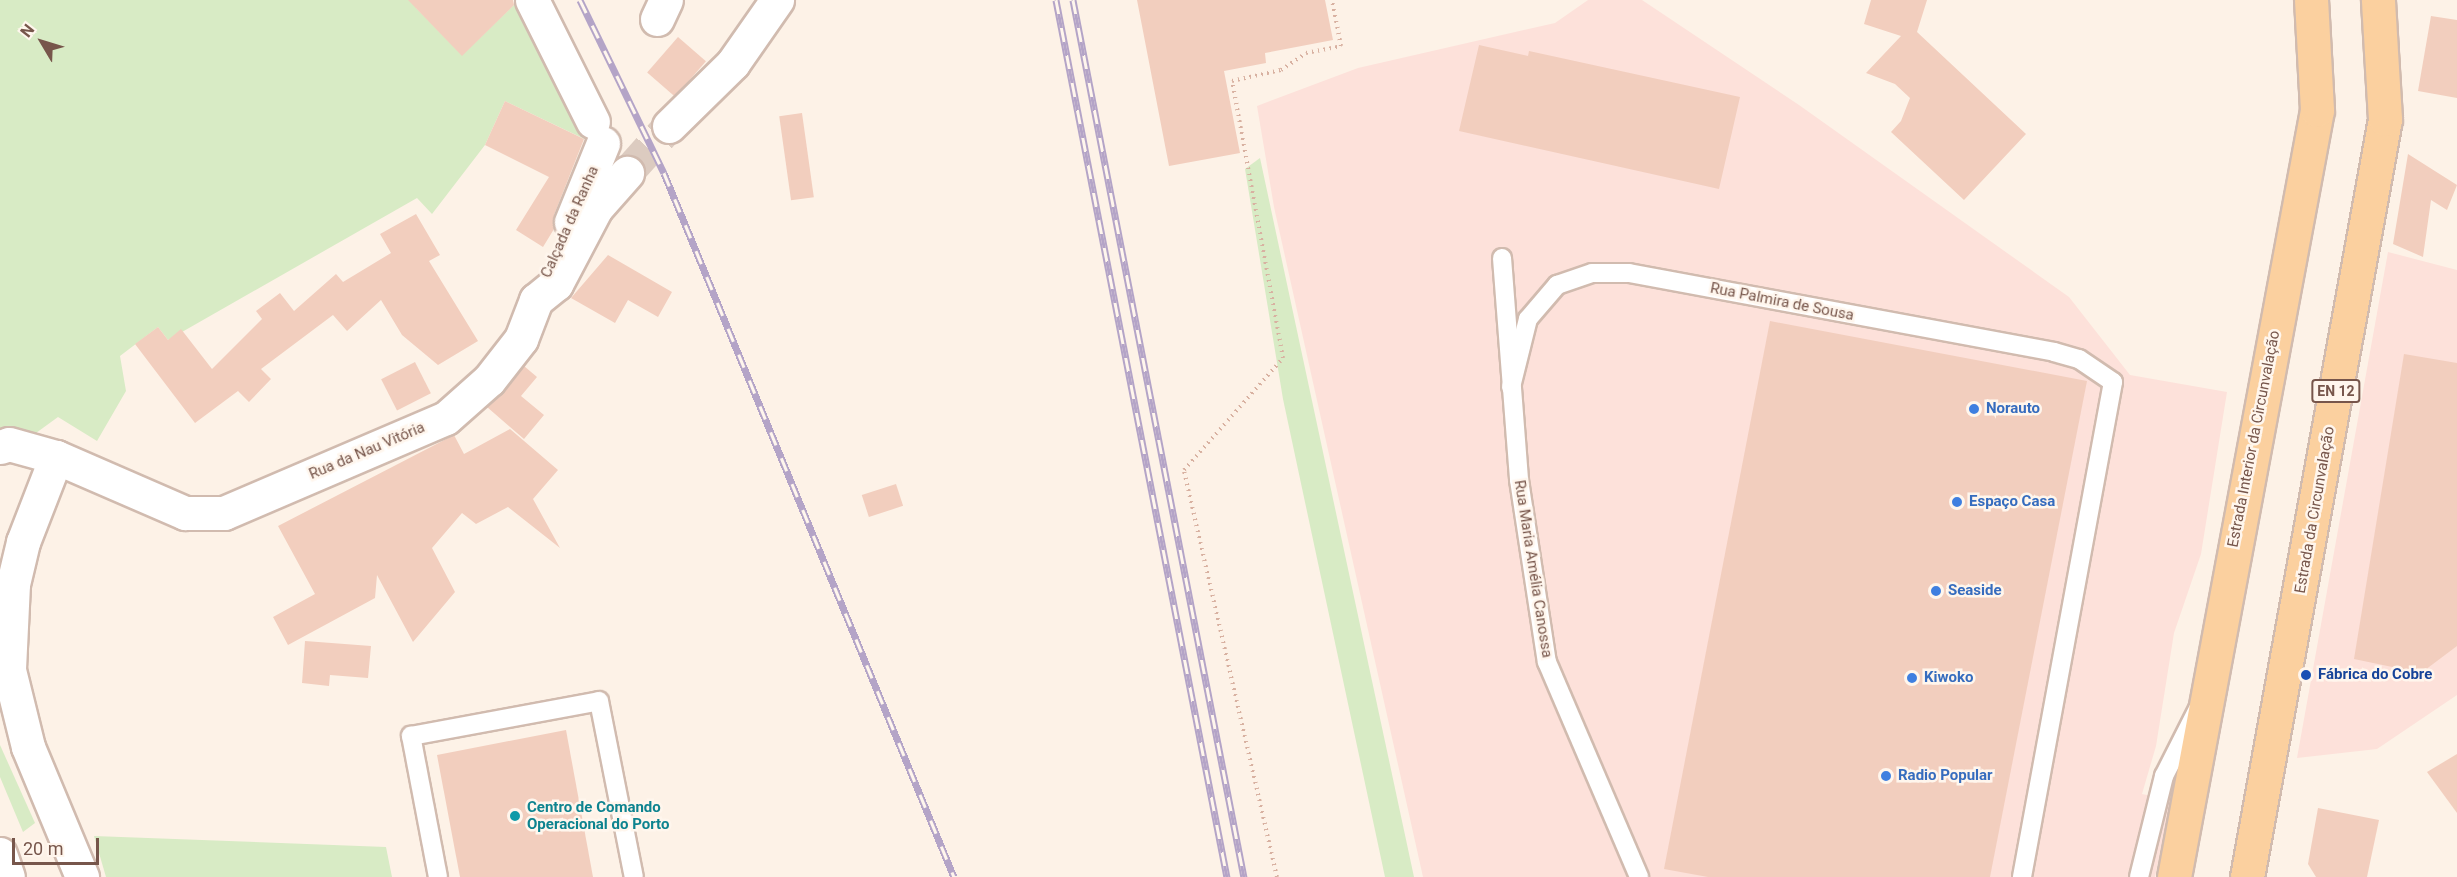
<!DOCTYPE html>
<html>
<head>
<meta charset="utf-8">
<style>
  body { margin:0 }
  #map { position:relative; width:2457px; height:877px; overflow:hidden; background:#fdf2e7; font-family:Roboto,sans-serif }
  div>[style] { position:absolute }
  .commercial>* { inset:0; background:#fde1da }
  .green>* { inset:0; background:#d8ebc5 }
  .building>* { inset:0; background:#f2cebe; transform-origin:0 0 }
  .minor-tunnel>* { height:33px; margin-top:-16.5px; transform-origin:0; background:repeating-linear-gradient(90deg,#dccbc0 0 33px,transparent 0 49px) }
  .path>* { height:4px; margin-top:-2px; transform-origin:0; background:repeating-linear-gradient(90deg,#d8b1a1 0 1.5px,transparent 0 6px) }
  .roads { filter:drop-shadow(2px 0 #d1bbaf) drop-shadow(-2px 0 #d1bbaf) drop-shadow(0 2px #d1bbaf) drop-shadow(0 -2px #d1bbaf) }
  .service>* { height:18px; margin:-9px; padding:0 9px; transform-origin:9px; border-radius:9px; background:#fff }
  .minor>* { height:33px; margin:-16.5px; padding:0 16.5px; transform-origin:16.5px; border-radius:16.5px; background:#fff }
  .primary>* { height:33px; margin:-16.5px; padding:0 16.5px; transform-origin:16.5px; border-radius:16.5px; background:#fbd09f }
  .rail>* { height:7px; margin-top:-3.5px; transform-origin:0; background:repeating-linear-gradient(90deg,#fff6ed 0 14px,#b4a4c7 0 28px); box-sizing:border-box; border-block:2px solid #b4a4c7 }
  .dots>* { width:16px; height:16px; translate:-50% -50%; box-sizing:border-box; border:3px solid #fff6ed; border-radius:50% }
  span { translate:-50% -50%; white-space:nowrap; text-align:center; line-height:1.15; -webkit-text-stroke:5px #fff6ed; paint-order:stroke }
  .shield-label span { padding:2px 4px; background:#fff6ed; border:2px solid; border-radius:4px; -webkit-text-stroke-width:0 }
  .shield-label { font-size:14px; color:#77564b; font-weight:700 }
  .street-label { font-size:15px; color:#77564b }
  .shop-label { font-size:15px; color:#366cbe; font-weight:700 }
  .left { translate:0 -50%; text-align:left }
  .transit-label { font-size:15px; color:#164399; font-weight:700 }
  .culture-label { font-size:15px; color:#0d838f; font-weight:700 }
  .north { position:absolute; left:12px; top:12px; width:60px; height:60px; -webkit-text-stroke:4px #fff6ed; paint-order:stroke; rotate:308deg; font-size:16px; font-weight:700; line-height:24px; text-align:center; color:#77564b }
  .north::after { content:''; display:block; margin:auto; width:21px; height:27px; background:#77564b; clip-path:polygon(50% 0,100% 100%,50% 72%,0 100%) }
  .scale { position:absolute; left:12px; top:838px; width:87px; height:27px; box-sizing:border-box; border:3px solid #77564b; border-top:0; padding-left:8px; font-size:18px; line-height:21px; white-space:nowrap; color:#77564b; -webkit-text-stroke:4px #fff6ed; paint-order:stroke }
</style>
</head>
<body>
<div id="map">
  <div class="commercial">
    <div style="clip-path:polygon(1588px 0,1642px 0,1799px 105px,2069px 297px,2130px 375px,2227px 392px,2201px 554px,2174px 633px,2156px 746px,2142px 794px,2171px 800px,2155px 877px,1423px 877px,1274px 207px,1257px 106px,1358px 68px,1555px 23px)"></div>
    <div style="clip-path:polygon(2388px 252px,2457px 270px,2457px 695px,2377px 749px,2297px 758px)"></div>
  </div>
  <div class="green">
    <div style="clip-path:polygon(0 0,423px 0,416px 8px,462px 55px,519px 0,597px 145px,505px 101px,485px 145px,432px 214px,417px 198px,168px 340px,158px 327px,120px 356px,126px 391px,97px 441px,58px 417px,36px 433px,0 434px)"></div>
    <div style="clip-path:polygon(1260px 158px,1414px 877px,1385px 877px,1283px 399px,1245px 169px)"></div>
    <div style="clip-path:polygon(0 745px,35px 823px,23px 832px,0 777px)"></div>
    <div style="clip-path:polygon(94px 836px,386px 847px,392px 877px,106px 877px)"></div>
  </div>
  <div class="building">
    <div style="clip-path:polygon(408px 0,513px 0,514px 5px,462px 56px)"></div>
    <div style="clip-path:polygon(1137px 0,1325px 0,1333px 40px,1265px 53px,1266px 63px,1224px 71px,1240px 153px,1169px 166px)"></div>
    <div style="clip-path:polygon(1871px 0,1927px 0,1917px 32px,2026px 134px,1964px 200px,1891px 132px,1901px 121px,1910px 98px,1895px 84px,1866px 73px,1901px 36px,1864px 24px)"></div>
    <div style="clip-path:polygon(2431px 16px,2457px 20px,2457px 98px,2418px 91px)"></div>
    <div style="left:678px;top:37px;width:37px;height:47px;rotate:41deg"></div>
    <div style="clip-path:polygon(1479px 45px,1528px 56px,1529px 51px,1740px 97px,1719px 189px,1459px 131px)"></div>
    <div style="clip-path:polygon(505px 101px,584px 139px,554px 215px,554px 229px,543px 247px,516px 230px,549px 177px,485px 145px)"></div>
    <div style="left:802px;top:113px;width:85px;height:23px;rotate:82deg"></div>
    <div style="clip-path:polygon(2408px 154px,2457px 185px,2447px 210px,2431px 200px,2423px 257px,2393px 244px)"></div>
    <div style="clip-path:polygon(416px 214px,440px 255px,429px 261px,478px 341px,438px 365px,402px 335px,381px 300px,347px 331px,333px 315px,261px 369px,271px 379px,249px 402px,238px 391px,195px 423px,135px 344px,158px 327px,168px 340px,181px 329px,212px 369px,262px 319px,256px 311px,280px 293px,294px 311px,336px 274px,343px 282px,391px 253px,380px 234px)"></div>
    <div style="clip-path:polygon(608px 255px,672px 292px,658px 317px,628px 300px,615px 323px,571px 298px)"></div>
    <div style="clip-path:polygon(1770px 321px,2087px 381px,1990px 877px,1708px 877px,1664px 869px)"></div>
    <div style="clip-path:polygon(2404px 354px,2457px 363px,2457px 646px,2421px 673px,2354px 659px)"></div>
    <div style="left:415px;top:362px;width:35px;height:38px;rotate:63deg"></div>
    <div style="clip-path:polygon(524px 366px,537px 377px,521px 396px,544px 415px,524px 439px,487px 407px)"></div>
    <div style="clip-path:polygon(510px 429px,558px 470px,533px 499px,560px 548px,508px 507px,476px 524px,462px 513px,432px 548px,455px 592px,413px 642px,377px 575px,375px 598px,288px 645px,273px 617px,315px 594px,278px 526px,454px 435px,464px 454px)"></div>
    <div style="left:896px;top:484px;width:23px;height:36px;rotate:72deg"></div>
    <div style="clip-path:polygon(305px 641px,371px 646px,368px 678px,330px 675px,329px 686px,302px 683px)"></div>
    <div style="clip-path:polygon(566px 730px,593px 877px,460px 877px,437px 755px)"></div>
    <div style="clip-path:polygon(2457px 754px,2457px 813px,2427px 772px)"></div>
    <div style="clip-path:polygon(2318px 808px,2379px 820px,2367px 877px,2316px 877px,2308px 864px)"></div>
  </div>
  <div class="minor-tunnel">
    <div style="left:627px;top:173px;width:63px;rotate:-48.2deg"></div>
  </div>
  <div class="path">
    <div style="left:1277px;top:877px;width:417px;rotate:-102.9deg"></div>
    <div style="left:1184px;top:470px;width:149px;rotate:-48.5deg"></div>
    <div style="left:1283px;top:358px;width:282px;rotate:-100.4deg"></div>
    <div style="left:1232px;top:81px;width:50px;rotate:-12.7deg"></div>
    <div style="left:1281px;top:70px;width:30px;rotate:-34deg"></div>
    <div style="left:1306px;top:53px;width:36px;rotate:-11deg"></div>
    <div style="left:1341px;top:46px;width:47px;rotate:-101.1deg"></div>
  </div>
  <div class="roads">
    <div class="service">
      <div style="left:1502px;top:258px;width:223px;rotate:85.6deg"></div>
      <div style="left:1519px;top:480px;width:184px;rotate:81.3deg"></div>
      <div style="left:1547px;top:662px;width:234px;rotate:66.8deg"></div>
      <div style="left:1511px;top:387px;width:70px;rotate:-76deg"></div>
      <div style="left:1528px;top:319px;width:45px;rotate:-49.5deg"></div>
      <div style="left:1557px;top:285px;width:37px;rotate:-19deg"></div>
      <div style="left:1592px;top:273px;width:37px"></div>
      <div style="left:1629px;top:273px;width:432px;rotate:10.5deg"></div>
      <div style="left:2054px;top:352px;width:26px;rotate:16deg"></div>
      <div style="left:2079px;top:359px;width:41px;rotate:34.1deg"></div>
      <div style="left:2113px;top:382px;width:503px;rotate:100.42deg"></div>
      <div style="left:438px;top:877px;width:144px;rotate:-100.8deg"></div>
      <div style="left:411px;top:736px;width:191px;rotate:-10.5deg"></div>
      <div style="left:599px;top:701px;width:179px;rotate:78.8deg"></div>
      <div style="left:2139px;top:877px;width:104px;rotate:-76.1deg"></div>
      <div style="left:2164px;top:776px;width:75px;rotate:-63.1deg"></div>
    </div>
    <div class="minor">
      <div style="left:532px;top:0;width:136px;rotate:63.4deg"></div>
      <div style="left:657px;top:19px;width:21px;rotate:-65deg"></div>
      <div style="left:669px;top:126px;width:90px;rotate:-44.5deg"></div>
      <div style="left:733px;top:63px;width:77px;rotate:-55.1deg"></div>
      <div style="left:571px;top:222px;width:85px;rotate:-67.9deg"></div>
      <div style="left:0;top:447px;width:9px;rotate:-18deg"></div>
      <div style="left:9px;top:444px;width:49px;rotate:15.5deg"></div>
      <div style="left:56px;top:457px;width:141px;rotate:23.5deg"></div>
      <div style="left:185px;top:513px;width:39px"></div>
      <div style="left:224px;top:513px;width:241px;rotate:-23.2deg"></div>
      <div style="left:446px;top:418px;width:57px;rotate:-41.5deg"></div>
      <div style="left:489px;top:380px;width:52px;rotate:-52deg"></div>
      <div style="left:521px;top:339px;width:42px;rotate:-69deg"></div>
      <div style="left:536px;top:300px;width:26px;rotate:-39deg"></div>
      <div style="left:556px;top:284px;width:86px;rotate:-62.2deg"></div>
      <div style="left:596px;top:208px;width:47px;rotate:-48.5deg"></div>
      <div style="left:56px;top:457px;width:91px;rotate:111.2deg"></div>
      <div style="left:23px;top:542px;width:43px;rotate:103.4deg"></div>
      <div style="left:13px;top:584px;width:86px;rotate:92.7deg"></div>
      <div style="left:9px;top:670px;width:79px;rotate:76.1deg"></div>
      <div style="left:28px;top:747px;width:141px;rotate:67.4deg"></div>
      <div style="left:0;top:854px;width:24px;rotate:71deg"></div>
    </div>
    <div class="primary">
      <div style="left:2174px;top:877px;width:780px;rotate:-79.44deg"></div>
      <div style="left:2317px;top:110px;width:110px;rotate:-93.1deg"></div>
      <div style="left:2247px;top:877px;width:770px;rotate:-79.68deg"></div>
      <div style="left:2385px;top:119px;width:119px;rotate:-93.4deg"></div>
    </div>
  </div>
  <div class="rail">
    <div style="left:580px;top:0;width:192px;rotate:64.1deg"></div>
    <div style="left:664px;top:173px;width:761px;rotate:67.61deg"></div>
    <div style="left:1056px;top:0;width:894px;rotate:78.97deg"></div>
    <div style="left:1073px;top:0;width:894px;rotate:78.97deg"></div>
  </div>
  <div class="dots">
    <div style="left:1974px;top:409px;background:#3f7fe0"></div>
    <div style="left:1957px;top:502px;background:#3f7fe0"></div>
    <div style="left:1936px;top:591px;background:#3f7fe0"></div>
    <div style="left:2306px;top:675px;background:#1a4fb4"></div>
    <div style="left:1912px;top:678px;background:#3f7fe0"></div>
    <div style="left:1886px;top:776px;background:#3f7fe0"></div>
    <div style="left:515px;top:816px;background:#0f9aa8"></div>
  </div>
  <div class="shield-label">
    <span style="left:2336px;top:391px">EN 12</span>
  </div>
  <div class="street-label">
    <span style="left:570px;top:222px;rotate:-66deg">Calçada da Ranha</span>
    <span style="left:1782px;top:302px;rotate:11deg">Rua Palmira de Sousa</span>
    <span style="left:2254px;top:439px;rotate:-79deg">Estrada Interior da Circunvalação</span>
    <span style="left:367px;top:451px;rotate:-23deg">Rua da Nau Vitória</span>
    <span style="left:2315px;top:510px;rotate:-80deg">Estrada da Circunvalação</span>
    <span style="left:1533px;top:569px;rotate:81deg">Rua Maria Amélia Canossa</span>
  </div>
  <div class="shop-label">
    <span class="left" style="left:1986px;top:409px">Norauto</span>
    <span class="left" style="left:1969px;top:502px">Espaço Casa</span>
    <span class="left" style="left:1948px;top:591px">Seaside</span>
    <span class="left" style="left:1924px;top:678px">Kiwoko</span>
    <span class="left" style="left:1898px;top:776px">Radio Popular</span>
  </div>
  <div class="transit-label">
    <span class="left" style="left:2318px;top:675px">Fábrica do Cobre</span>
  </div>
  <div class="culture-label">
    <span class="left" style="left:527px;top:816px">Centro de Comando<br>Operacional do Porto</span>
  </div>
  <div class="north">N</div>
  <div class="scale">20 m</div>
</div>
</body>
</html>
